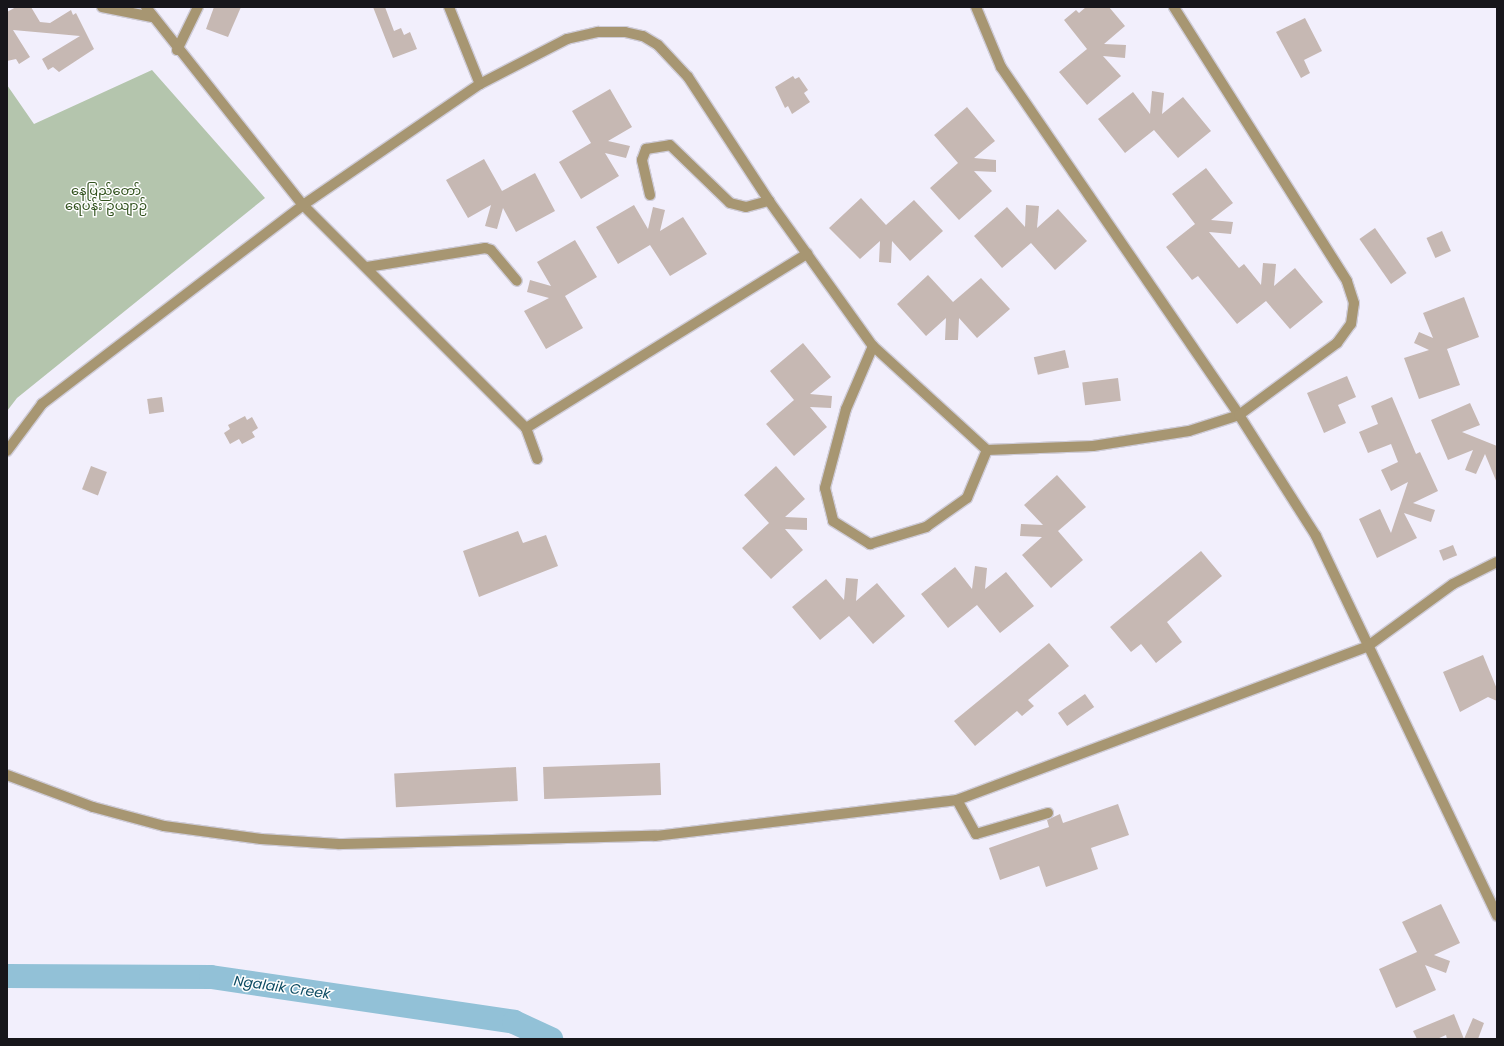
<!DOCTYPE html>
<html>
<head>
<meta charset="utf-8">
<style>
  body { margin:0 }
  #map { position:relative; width:1504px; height:1046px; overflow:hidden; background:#f2effc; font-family:Poppins,"Noto Sans Myanmar",sans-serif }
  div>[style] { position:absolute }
  .green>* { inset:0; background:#b4c5ad }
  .river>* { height:24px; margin:-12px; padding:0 12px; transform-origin:12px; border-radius:12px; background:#92c1d7 }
  .building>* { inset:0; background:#c6b8b3; transform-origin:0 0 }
  .roads { filter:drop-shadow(1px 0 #cfccd8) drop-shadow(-1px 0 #cfccd8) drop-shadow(0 1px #cfccd8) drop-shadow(0 -1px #cfccd8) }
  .minor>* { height:10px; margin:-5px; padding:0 5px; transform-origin:5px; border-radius:5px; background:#a79672 }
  span { translate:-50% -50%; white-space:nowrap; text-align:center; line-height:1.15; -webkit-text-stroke:3px #fefefe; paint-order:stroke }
  .park-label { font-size:13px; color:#2f501b }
  .water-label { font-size:14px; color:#0f4d64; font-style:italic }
  .frame { position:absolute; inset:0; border:8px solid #17161b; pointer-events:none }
</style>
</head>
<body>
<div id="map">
  <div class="green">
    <div style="clip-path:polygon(152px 70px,265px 198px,17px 398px,7px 411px,7px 85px,34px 124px)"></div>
  </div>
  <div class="river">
    <div style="left:7px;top:976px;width:204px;rotate:0.3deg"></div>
    <div style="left:211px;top:977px;width:306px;rotate:8.4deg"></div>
    <div style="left:514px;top:1022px;width:41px;rotate:24.7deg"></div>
  </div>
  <div class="building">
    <div style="clip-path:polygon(16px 7px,31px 7px,40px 22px,50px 23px,71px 10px,73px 15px,76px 13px,94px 49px,59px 72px,53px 67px,48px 70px,42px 59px,80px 36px,13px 30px,30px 57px,19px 64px,16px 59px,7px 61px,7px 12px)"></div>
    <div style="clip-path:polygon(214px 7px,241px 7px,228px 37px,206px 29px)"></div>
    <div style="clip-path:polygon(373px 7px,385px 7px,394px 31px,401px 28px,404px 35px,410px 32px,417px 49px,393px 58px)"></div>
    <div style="clip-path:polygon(1086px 7px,1109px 7px,1125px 26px,1104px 44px,1126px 45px,1125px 58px,1103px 56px,1121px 76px,1087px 105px,1059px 72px,1087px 49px,1064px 20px,1076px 10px,1079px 13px)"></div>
    <div style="clip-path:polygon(1305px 18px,1322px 51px,1304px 60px,1310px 73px,1301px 78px,1276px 32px)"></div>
    <div style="clip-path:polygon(793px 76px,795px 79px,799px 77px,808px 90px,804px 93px,810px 102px,792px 114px,788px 106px,785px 108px,775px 87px)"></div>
    <div style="clip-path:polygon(610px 89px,632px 127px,608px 141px,630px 146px,626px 158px,605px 153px,619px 176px,581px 199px,559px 162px,591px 143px,572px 111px)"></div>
    <div style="clip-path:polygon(1152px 91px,1164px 93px,1162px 114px,1183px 97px,1211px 131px,1178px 158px,1154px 130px,1125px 153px,1098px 119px,1133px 92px,1150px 114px)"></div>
    <div style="clip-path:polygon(967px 107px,995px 141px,974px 158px,996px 160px,996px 172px,974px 171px,992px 191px,959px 220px,930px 188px,958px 163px,934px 135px)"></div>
    <div style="clip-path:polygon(484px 159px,502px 191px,535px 173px,555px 211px,516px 232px,503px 208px,497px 229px,485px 226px,491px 205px,468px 218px,446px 180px)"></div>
    <div style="clip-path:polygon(1206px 168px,1233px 203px,1211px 220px,1233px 222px,1231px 234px,1209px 232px,1239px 268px,1244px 264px,1261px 285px,1263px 263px,1276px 264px,1274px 286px,1295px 268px,1323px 302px,1290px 329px,1266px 301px,1237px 324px,1198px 276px,1192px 280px,1166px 247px,1195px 224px,1172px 194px)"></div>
    <div style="clip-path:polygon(861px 198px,886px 225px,914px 200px,943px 231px,910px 261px,892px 241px,891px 263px,879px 262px,880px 241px,860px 259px,829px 228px)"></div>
    <div style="clip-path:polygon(634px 205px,648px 229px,653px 207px,665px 210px,660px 231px,683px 217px,707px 254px,670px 276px,650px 245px,618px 264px,596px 227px)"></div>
    <div style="clip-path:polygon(1026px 205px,1039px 206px,1037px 228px,1058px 209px,1087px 241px,1055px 270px,1031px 243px,1002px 268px,974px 236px,1007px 207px,1025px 227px)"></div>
    <div style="left:1375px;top:228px;width:55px;height:19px;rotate:55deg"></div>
    <div style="left:1442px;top:231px;width:22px;height:17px;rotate:66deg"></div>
    <div style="clip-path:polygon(575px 240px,597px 277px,565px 296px,583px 328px,546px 349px,524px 311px,549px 298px,527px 292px,530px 280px,551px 286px,537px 262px)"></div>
    <div style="clip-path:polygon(928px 275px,953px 302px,981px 278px,1010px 309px,977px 338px,959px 318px,958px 340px,945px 340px,946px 318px,926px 336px,897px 304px)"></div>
    <div style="clip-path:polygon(1464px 297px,1479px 337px,1447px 349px,1460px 385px,1419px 399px,1404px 358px,1429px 350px,1414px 343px,1419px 332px,1433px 338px,1423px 313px)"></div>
    <div style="clip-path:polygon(803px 343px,831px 377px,810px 394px,832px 396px,831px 408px,810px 407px,827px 427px,794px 456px,766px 424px,794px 400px,770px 371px)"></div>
    <div style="left:1065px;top:350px;width:18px;height:32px;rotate:77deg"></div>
    <div style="clip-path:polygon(1347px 376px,1356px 397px,1338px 405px,1346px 423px,1324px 433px,1307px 393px)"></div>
    <div style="left:1118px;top:378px;width:23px;height:36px;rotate:83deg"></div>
    <div style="left:162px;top:397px;width:15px;height:15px;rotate:82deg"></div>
    <div style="clip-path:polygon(1392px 397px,1416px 454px,1420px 452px,1438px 491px,1413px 503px,1435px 510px,1431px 522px,1404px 513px,1417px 538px,1377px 558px,1359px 519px,1380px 509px,1391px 533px,1408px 482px,1391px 491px,1381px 470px,1398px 462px,1391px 444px,1368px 453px,1359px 432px,1378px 424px,1371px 406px)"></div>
    <div style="clip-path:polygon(1470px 403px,1480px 425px,1462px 432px,1497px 446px,1497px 483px,1485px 454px,1476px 474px,1465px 470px,1473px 450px,1448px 460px,1431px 420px)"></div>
    <div style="clip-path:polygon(245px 416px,247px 420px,252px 417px,258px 428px,252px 432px,255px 437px,242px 444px,239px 439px,230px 444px,224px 433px,230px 429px,228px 425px)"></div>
    <div style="left:91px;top:466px;width:17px;height:25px;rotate:21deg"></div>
    <div style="clip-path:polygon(776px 466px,805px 499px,785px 517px,807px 518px,807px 530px,785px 529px,803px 550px,771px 579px,742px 548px,769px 523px,744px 495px)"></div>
    <div style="clip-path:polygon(1057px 475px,1086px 507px,1058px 531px,1083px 560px,1051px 588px,1022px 555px,1042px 537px,1020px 536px,1021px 524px,1043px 525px,1024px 505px)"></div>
    <div style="clip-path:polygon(518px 531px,523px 543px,546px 535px,558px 566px,479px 597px,463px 551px)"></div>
    <div style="left:1453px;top:545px;width:11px;height:15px;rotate:68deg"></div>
    <div style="clip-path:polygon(1201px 551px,1222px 576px,1167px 622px,1182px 642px,1156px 663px,1141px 644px,1131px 652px,1110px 627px)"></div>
    <div style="clip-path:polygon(975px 566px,987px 568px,985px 589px,1006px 572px,1034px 606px,1000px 633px,977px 605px,948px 628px,921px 594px,955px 567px,972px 589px)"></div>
    <div style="clip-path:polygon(846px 578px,858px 579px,856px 601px,877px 583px,905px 616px,873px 644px,849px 616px,820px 640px,792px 607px,826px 579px,844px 600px)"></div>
    <div style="clip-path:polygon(1049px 643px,1069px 666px,1028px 700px,1034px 706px,1022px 716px,1017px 711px,975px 746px,954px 721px)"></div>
    <div style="clip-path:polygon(1483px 655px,1497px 689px,1497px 701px,1488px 697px,1460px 712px,1443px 672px)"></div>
    <div style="left:1085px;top:694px;width:16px;height:33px;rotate:55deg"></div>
    <div style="left:660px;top:763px;width:32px;height:117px;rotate:88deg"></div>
    <div style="left:516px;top:767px;width:34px;height:122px;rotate:87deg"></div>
    <div style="clip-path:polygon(1118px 804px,1129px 835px,1091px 848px,1098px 869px,1046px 887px,1039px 866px,1000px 880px,989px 848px,1049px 827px,1047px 820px,1060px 814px,1063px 823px)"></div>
    <div style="clip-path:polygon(1441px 904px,1460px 943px,1434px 955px,1450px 961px,1446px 973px,1425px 965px,1436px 990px,1396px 1008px,1379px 969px,1417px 952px,1402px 922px)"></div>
    <div style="clip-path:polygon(1454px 1014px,1464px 1039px,1473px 1018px,1484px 1023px,1478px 1039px,1447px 1039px,1446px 1035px,1437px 1039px,1417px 1039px,1413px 1031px)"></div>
  </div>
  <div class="roads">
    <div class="minor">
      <div style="left:102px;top:7px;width:51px;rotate:11.3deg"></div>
      <div style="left:146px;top:7px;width:253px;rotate:51.6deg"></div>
      <div style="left:303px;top:205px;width:315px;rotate:45deg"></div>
      <div style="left:526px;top:428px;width:33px;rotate:70deg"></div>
      <div style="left:449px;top:7px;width:83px;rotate:68.1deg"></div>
      <div style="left:976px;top:7px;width:65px;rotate:67.4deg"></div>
      <div style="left:1001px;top:67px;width:422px;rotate:55.6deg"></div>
      <div style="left:1239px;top:415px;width:143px;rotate:57.5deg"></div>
      <div style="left:1316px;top:536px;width:421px;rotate:64.5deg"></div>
      <div style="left:177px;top:50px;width:48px;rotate:-64deg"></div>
      <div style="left:650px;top:195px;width:36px;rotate:-103deg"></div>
      <div style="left:642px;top:160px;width:12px;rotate:-70deg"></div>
      <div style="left:646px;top:149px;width:24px;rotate:-9deg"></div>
      <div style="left:670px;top:145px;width:83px;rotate:44deg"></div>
      <div style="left:730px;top:203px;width:16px;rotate:14deg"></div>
      <div style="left:746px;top:207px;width:24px;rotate:-15deg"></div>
      <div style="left:367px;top:267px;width:120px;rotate:-9.1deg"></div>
      <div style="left:485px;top:248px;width:6px;rotate:18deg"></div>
      <div style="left:491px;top:250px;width:40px;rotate:50deg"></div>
      <div style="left:873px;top:346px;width:69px;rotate:113.2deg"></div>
      <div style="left:846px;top:409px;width:82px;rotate:104.9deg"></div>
      <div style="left:825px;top:488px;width:34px;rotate:76deg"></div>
      <div style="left:833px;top:521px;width:44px;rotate:31.9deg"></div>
      <div style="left:870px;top:544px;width:59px;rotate:-16.9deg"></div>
      <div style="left:926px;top:527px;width:50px;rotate:-35.3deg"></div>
      <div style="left:967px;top:498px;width:52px;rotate:-67.4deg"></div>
      <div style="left:526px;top:428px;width:331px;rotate:-31.8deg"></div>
      <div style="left:7px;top:451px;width:59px;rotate:-53.3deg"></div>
      <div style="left:42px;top:404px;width:328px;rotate:-37.3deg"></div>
      <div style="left:303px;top:205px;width:214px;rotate:-34.4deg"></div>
      <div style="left:480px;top:84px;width:98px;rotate:-27.3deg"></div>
      <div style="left:567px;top:39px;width:32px;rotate:-13deg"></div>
      <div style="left:598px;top:32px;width:27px"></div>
      <div style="left:625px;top:32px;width:18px;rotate:13deg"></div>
      <div style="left:643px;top:36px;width:17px;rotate:31deg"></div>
      <div style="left:658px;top:45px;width:44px;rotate:46.8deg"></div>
      <div style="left:688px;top:77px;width:148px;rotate:56.8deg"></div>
      <div style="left:769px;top:201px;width:178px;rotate:54.4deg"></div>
      <div style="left:873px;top:346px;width:154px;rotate:42.4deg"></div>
      <div style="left:987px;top:450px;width:106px;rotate:-2.2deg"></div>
      <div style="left:1093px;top:446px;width:97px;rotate:-8.9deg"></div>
      <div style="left:1189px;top:431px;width:52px;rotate:-17.7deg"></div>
      <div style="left:1239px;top:415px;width:122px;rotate:-36.3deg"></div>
      <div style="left:1337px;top:343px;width:24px;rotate:-54deg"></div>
      <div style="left:1351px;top:324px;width:21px;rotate:-82deg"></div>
      <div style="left:1354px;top:303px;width:23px;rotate:-108deg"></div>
      <div style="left:1347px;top:281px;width:324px;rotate:-122.3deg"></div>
      <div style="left:7px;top:775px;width:92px;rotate:20.4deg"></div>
      <div style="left:93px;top:807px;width:73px;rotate:15deg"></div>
      <div style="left:164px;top:826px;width:98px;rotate:7.6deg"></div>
      <div style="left:261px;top:839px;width:78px;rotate:3.7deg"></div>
      <div style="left:339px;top:844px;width:316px;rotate:-1.5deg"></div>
      <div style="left:655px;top:836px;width:304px;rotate:-6.8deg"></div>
      <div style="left:957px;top:800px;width:439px;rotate:-20.5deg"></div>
      <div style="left:1368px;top:646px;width:105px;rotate:-36.1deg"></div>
      <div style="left:1453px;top:584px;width:49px;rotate:-26.6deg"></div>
      <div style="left:957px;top:800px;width:39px;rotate:61deg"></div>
      <div style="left:976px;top:834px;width:75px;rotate:-16.3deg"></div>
    </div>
  </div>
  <div class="park-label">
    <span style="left:106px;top:199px">နေပြည်တော်<br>ရေပန်း ဥယျာဉ်</span>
  </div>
  <div class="water-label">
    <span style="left:282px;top:987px;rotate:8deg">Ngalaik Creek</span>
  </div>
  <div class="frame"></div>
</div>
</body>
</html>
